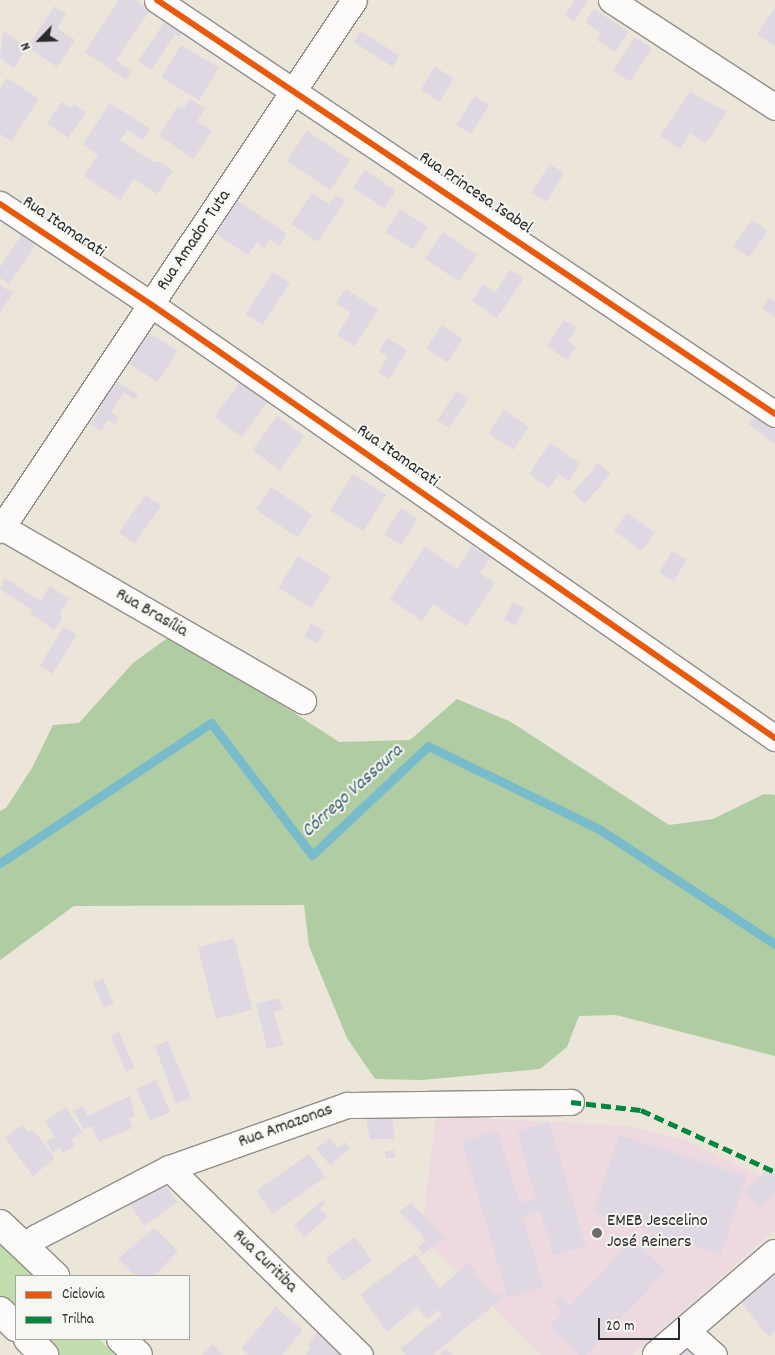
<!DOCTYPE html>
<html>
<head>
<meta charset="utf-8">
<style>
  body { margin:0 }
  #map { position:relative; width:775px; height:1355px; overflow:hidden; background:#ebe5da; font-family:Dekko,sans-serif }
  div>[style] { position:absolute }
  .built>* { inset:0; background:#eed9e0 }
  .green>* { inset:0; background:#c1ddad }
  .forest>* { inset:0; background:#b0cca2 }
  .stream>* { height:9px; margin:-4.5px; padding:0 4.5px; transform-origin:4.5px; border-radius:4.5px; background:#78bccc }
  .building>* { inset:0; background:#dfd7e1; transform-origin:0 0 }
  .roads { filter:drop-shadow(1px 0 #918e89) drop-shadow(-1px 0 #918e89) drop-shadow(0 1px #918e89) drop-shadow(0 -1px #918e89) }
  .minor>* { height:25px; margin:-12.5px; padding:0 12.5px; transform-origin:12.5px; border-radius:12.5px; background:#fcfbf9 }
  .tertiary>* { height:28px; margin:-14px; padding:0 14px; transform-origin:14px; border-radius:14px; background:#fcfbf9 }
  .quiet>* { height:5px; margin-top:-2.5px; transform-origin:0; background:repeating-linear-gradient(90deg,#00873e 0 10px,transparent 0 15px) }
  .cycleway>* { height:6px; margin:-3px; padding:0 3px; transform-origin:3px; border-radius:3px; background:#e8590c }
  .dots>* { width:14px; height:14px; translate:-50% -50%; box-sizing:border-box; border:2px solid #f6f6f2; border-radius:50% }
  span { translate:-50% -50%; white-space:nowrap; text-align:center; line-height:1.15; -webkit-text-stroke:4px #f6f6f2; paint-order:stroke }
  .street-label { font-size:18px; color:#2b2b2b }
  .poi-label { font-size:18px; color:#2b2b2b }
  .left { translate:0 -50%; text-align:left }
  .water-label { font-size:19px; color:#365e69; font-style:italic }
  .legend { position:absolute; left:15px; top:1275px; width:175px; height:65px; box-sizing:border-box; background:#f6f6f2; border:1px solid #a5a5a2; margin:0; padding:6px 9px; list-style:none; font-size:15px; color:#2b2b2b }
  .legend li { display:flex; align-items:center; gap:10px; height:25px }
  .legend b { width:25px; border:1px solid #a5a5a2 }
  .north { position:absolute; left:15px; top:15px; width:50px; height:50px; -webkit-text-stroke:4px #f6f6f2; paint-order:stroke; rotate:246deg; font-size:14px; font-weight:700; line-height:20px; text-align:center; color:#2b2b2b }
  .north::after { content:''; display:block; margin:auto; width:18px; height:22px; background:#2b2b2b; clip-path:polygon(50% 0,100% 100%,50% 72%,0 100%) }
  .scale { position:absolute; left:598px; top:1318px; width:82px; height:22px; box-sizing:border-box; border:2px solid #2b2b2b; border-top:0; padding-left:6px; font-size:15px; line-height:18px; white-space:nowrap; color:#2b2b2b; -webkit-text-stroke:4px #f6f6f2; paint-order:stroke }
</style>
</head>
<body>
<div id="map">
  <div class="built">
    <div style="clip-path:polygon(436px 1116px,626px 1126px,683px 1139px,775px 1183px,775px 1230px,632px 1355px,541px 1355px,421px 1236px)"></div>
  </div>
  <div class="green">
    <div style="clip-path:polygon(0 1243px,34px 1276px,16px 1276px,16px 1314px,0 1298px)"></div>
    <div style="clip-path:polygon(41px 1339px,99px 1339px,115px 1355px,58px 1355px)"></div>
  </div>
  <div class="forest">
    <div style="clip-path:polygon(173px 634px,339px 742px,410px 740px,457px 699px,511px 722px,669px 825px,713px 819px,764px 794px,775px 795px,775px 1056px,616px 1015px,579px 1016px,567px 1047px,540px 1069px,422px 1080px,375px 1079px,347px 1038px,309px 946px,304px 905px,74px 906px,0 960px,0 811px,6px 808px,32px 768px,53px 725px,79px 723px,133px 663px)"></div>
  </div>
  <div class="stream">
    <div style="left:0;top:863px;width:253px;rotate:-33.6deg"></div>
    <div style="left:211px;top:723px;width:166px;rotate:52.6deg"></div>
    <div style="left:312px;top:855px;width:159px;rotate:-43.2deg"></div>
    <div style="left:428px;top:746px;width:190px;rotate:25.9deg"></div>
    <div style="left:599px;top:829px;width:210px;rotate:33.2deg"></div>
  </div>
  <div class="building">
    <div style="clip-path:polygon(119px 0,136px 0,150px 10px,116px 60px,132px 71px,126px 80px,85px 52px)"></div>
    <div style="clip-path:polygon(575px 0,588px 0,574px 21px,565px 15px)"></div>
    <div style="clip-path:polygon(55px 6px,66px 14px,57px 28px,75px 40px,57px 67px,27px 47px)"></div>
    <div style="clip-path:polygon(775px 8px,775px 46px,757px 34px)"></div>
    <div style="clip-path:polygon(594px 9px,629px 32px,615px 52px,597px 40px,601px 33px,585px 22px)"></div>
    <div style="clip-path:polygon(166px 20px,183px 31px,179px 37px,175px 34px,151px 70px,138px 61px)"></div>
    <div style="clip-path:polygon(3px 31px,27px 47px,14px 68px,0 58px)"></div>
    <div style="left:361px;top:31px;width:46px;height:13px;rotate:33deg"></div>
    <div style="left:635px;top:37px;width:20px;height:40px;rotate:33deg"></div>
    <div style="left:181px;top:45px;width:44px;height:38px;rotate:31deg"></div>
    <div style="left:435px;top:67px;width:22px;height:27px;rotate:32deg"></div>
    <div style="clip-path:polygon(7px 78px,39px 99px,11px 141px,0 134px,0 88px)"></div>
    <div style="clip-path:polygon(690px 92px,727px 112px,706px 143px,690px 133px,680px 149px,660px 136px)"></div>
    <div style="left:475px;top:96px;width:17px;height:34px;rotate:33deg"></div>
    <div style="clip-path:polygon(190px 99px,205px 109px,197px 121px,212px 131px,193px 159px,159px 135px,178px 106px,183px 109px)"></div>
    <div style="clip-path:polygon(62px 102px,71px 108px,74px 104px,86px 112px,68px 138px,47px 123px)"></div>
    <div style="clip-path:polygon(110px 103px,150px 129px,143px 140px,127px 130px,120px 140px,155px 163px,157px 160px,173px 171px,157px 194px,134px 179px,120px 200px,84px 176px,98px 155px,83px 144px)"></div>
    <div style="left:307px;top:131px;width:52px;height:36px;rotate:34deg"></div>
    <div style="left:550px;top:164px;width:17px;height:34px;rotate:33deg"></div>
    <div style="left:365px;top:170px;width:37px;height:21px;rotate:34deg"></div>
    <div style="clip-path:polygon(312px 193px,329px 204px,336px 195px,345px 201px,318px 242px,291px 224px)"></div>
    <div style="clip-path:polygon(229px 195px,287px 234px,279px 246px,270px 239px,264px 248px,257px 242px,248px 255px,216px 234px,224px 222px,215px 216px)"></div>
    <div style="left:400px;top:209px;width:33px;height:27px;rotate:33deg"></div>
    <div style="left:752px;top:220px;width:19px;height:32px;rotate:35deg"></div>
    <div style="left:443px;top:232px;width:41px;height:32px;rotate:34deg"></div>
    <div style="clip-path:polygon(23px 233px,37px 243px,9px 284px,0 278px,0 267px)"></div>
    <div style="clip-path:polygon(510px 270px,524px 278px,497px 318px,472px 301px,483px 284px,495px 293px)"></div>
    <div style="left:273px;top:272px;width:20px;height:50px;rotate:33deg"></div>
    <div style="clip-path:polygon(0 285px,13px 293px,0 312px)"></div>
    <div style="clip-path:polygon(346px 289px,378px 310px,354px 346px,337px 335px,351px 313px,336px 303px)"></div>
    <div style="clip-path:polygon(769px 298px,775px 302px,775px 317px,762px 308px)"></div>
    <div style="clip-path:polygon(564px 320px,577px 328px,568px 341px,576px 347px,567px 360px,547px 346px)"></div>
    <div style="left:442px;top:325px;width:25px;height:28px;rotate:34deg"></div>
    <div style="left:139px;top:326px;width:46px;height:37px;rotate:33deg"></div>
    <div style="clip-path:polygon(388px 338px,407px 351px,389px 379px,378px 372px,388px 357px,379px 351px)"></div>
    <div style="clip-path:polygon(113px 378px,138px 395px,134px 400px,124px 392px,111px 412px,119px 418px,115px 425px,108px 420px,101px 431px,90px 424px,102px 406px,96px 403px)"></div>
    <div style="left:242px;top:379px;width:34px;height:47px;rotate:36deg"></div>
    <div style="left:457px;top:391px;width:14px;height:35px;rotate:34deg"></div>
    <div style="clip-path:polygon(759px 409px,775px 421px,775px 444px,748px 424px)"></div>
    <div style="left:504px;top:410px;width:30px;height:28px;rotate:34deg"></div>
    <div style="left:277px;top:416px;width:34px;height:42px;rotate:36deg"></div>
    <div style="clip-path:polygon(550px 443px,580px 463px,569px 481px,559px 474px,549px 488px,529px 474px)"></div>
    <div style="left:598px;top:463px;width:16px;height:39px;rotate:40deg"></div>
    <div style="left:353px;top:474px;width:39px;height:43px;rotate:32deg"></div>
    <div style="left:271px;top:487px;width:50px;height:27px;rotate:34deg"></div>
    <div style="left:146px;top:495px;width:19px;height:46px;rotate:36deg"></div>
    <div style="left:401px;top:508px;width:20px;height:31px;rotate:33deg"></div>
    <div style="left:627px;top:513px;width:34px;height:22px;rotate:36deg"></div>
    <div style="clip-path:polygon(472px 546px,490px 558px,480px 573px,495px 583px,466px 626px,433px 604px,422px 621px,390px 599px,425px 547px,457px 569px)"></div>
    <div style="left:672px;top:551px;width:17px;height:25px;rotate:31deg"></div>
    <div style="left:298px;top:556px;width:39px;height:37px;rotate:32deg"></div>
    <div style="clip-path:polygon(5px 578px,40px 601px,50px 586px,69px 599px,59px 614px,63px 617px,54px 630px,30px 613px,32px 610px,0 589px)"></div>
    <div style="left:513px;top:602px;width:13px;height:20px;rotate:27deg"></div>
    <div style="left:312px;top:623px;width:15px;height:15px;rotate:32deg"></div>
    <div style="left:64px;top:627px;width:15px;height:46px;rotate:32deg"></div>
    <div style="left:234px;top:938px;width:74px;height:37px;rotate:76deg"></div>
    <div style="left:103px;top:978px;width:28px;height:11px;rotate:67deg"></div>
    <div style="clip-path:polygon(279px 998px,283px 1009px,274px 1012px,283px 1045px,267px 1049px,256px 1004px)"></div>
    <div style="left:119px;top:1032px;width:39px;height:9px;rotate:67deg"></div>
    <div style="clip-path:polygon(168px 1041px,191px 1098px,176px 1104px,155px 1046px)"></div>
    <div style="left:156px;top:1080px;width:35px;height:22px;rotate:66deg"></div>
    <div style="clip-path:polygon(130px 1096px,135px 1116px,129px 1119px,132px 1128px,99px 1142px,92px 1126px,84px 1129px,73px 1111px,83px 1106px,87px 1116px)"></div>
    <div style="clip-path:polygon(66px 1107px,82px 1132px,71px 1140px,75px 1145px,63px 1153px,60px 1147px,53px 1152px,46px 1142px,54px 1136px,45px 1121px)"></div>
    <div style="clip-path:polygon(391px 1108px,395px 1139px,370px 1139px,365px 1113px)"></div>
    <div style="clip-path:polygon(549px 1122px,586px 1246px,553px 1255px,540px 1211px,522px 1216px,544px 1287px,508px 1298px,462px 1141px,498px 1131px,519px 1203px,536px 1198px,517px 1132px)"></div>
    <div style="clip-path:polygon(22px 1125px,28px 1132px,31px 1130px,38px 1136px,55px 1158px,33px 1176px,5px 1138px)"></div>
    <div style="left:619px;top:1135px;width:134px;height:82px;rotate:18deg"></div>
    <div style="clip-path:polygon(330px 1138px,338px 1148px,345px 1142px,350px 1149px,330px 1165px,316px 1149px)"></div>
    <div style="clip-path:polygon(394px 1150px,395px 1158px,386px 1158px,385px 1152px)"></div>
    <div style="left:309px;top:1154px;width:28px;height:64px;rotate:55deg"></div>
    <div style="clip-path:polygon(768px 1169px,775px 1176px,775px 1193px,758px 1208px,743px 1192px)"></div>
    <div style="left:162px;top:1181px;width:26px;height:40px;rotate:54deg"></div>
    <div style="clip-path:polygon(323px 1200px,326px 1203px,320px 1209px,327px 1217px,304px 1237px,294px 1225px)"></div>
    <div style="clip-path:polygon(411px 1203px,445px 1238px,423px 1254px,418px 1247px,427px 1240px,399px 1212px)"></div>
    <div style="clip-path:polygon(154px 1228px,178px 1251px,154px 1276px,136px 1276px,118px 1259px)"></div>
    <div style="left:355px;top:1237px;width:29px;height:36px;rotate:54deg"></div>
    <div style="clip-path:polygon(633px 1240px,666px 1271px,586px 1355px,579px 1355px,549px 1327px,564px 1312px,554px 1302px,560px 1296px,570px 1306px)"></div>
    <div style="clip-path:polygon(415px 1254px,440px 1288px,469px 1263px,477px 1272px,474px 1274px,496px 1296px,500px 1293px,504px 1297px,432px 1355px,406px 1355px,400px 1349px,442px 1315px,438px 1310px,427px 1319px,417px 1307px,387px 1332px,360px 1294px)"></div>
    <div style="clip-path:polygon(763px 1265px,775px 1276px,775px 1331px,769px 1337px,733px 1292px)"></div>
    <div style="clip-path:polygon(276px 1307px,303px 1330px,282px 1355px,249px 1355px,241px 1349px)"></div>
    <div style="clip-path:polygon(321px 1327px,352px 1355px,306px 1355px,311px 1348px,308px 1345px)"></div>
    <div style="clip-path:polygon(213px 1344px,223px 1355px,202px 1355px)"></div>
    <div style="clip-path:polygon(684px 1348px,692px 1355px,678px 1355px)"></div>
    <div style="clip-path:polygon(445px 1349px,453px 1355px,440px 1355px)"></div>
  </div>
  <div class="roads">
    <div class="minor">
      <div style="left:157px;top:0;width:744px;rotate:33.82deg"></div>
      <div style="left:611px;top:0;width:196px;rotate:33.1deg"></div>
      <div style="left:0;top:204px;width:182px;rotate:33.6deg"></div>
      <div style="left:152px;top:305px;width:759px;rotate:34.8deg"></div>
      <div style="left:0;top:526px;width:350px;rotate:30deg"></div>
      <div style="left:0;top:530px;width:637px;rotate:-56.26deg"></div>
      <div style="left:169px;top:1168px;width:267px;rotate:44.4deg"></div>
      <div style="left:24px;top:1247px;width:16px;rotate:-40deg"></div>
      <div style="left:36px;top:1237px;width:150px;rotate:-27.4deg"></div>
      <div style="left:169px;top:1168px;width:189px;rotate:-19.5deg"></div>
      <div style="left:347px;top:1105px;width:224px;rotate:-0.8deg"></div>
      <div style="left:685px;top:1329px;width:39px;rotate:42deg"></div>
    </div>
    <div class="tertiary">
      <div style="left:0;top:1224px;width:76px;rotate:43.4deg"></div>
      <div style="left:0;top:1311px;width:23px;rotate:45deg"></div>
      <div style="left:28px;top:1339px;width:23px;rotate:45deg"></div>
      <div style="left:121px;top:1339px;width:23px;rotate:43deg"></div>
      <div style="left:657px;top:1355px;width:155px;rotate:-40.6deg"></div>
    </div>
  </div>
  <div class="quiet">
    <div style="left:571px;top:1102px;width:70px;rotate:6.5deg"></div>
    <div style="left:641px;top:1110px;width:148px;rotate:24.8deg"></div>
  </div>
  <div class="cycleway">
    <div style="left:157px;top:0;width:744px;rotate:33.82deg"></div>
    <div style="left:0;top:204px;width:182px;rotate:33.6deg"></div>
    <div style="left:152px;top:305px;width:759px;rotate:34.8deg"></div>
  </div>
  <div class="dots">
    <div style="left:597px;top:1233px;background:#6e6c68"></div>
  </div>
  <div class="street-label">
    <span style="left:475px;top:194px;rotate:34deg">Rua Princesa Isabel</span>
    <span style="left:63px;top:228px;rotate:34deg">Rua Itamarati</span>
    <span style="left:195px;top:241px;rotate:-56deg">Rua Amador Tuta</span>
    <span style="left:397px;top:457px;rotate:35deg">Rua Itamarati</span>
    <span style="left:151px;top:614px;rotate:30deg">Rua Brasília</span>
    <span style="left:286px;top:1127px;rotate:-20deg">Rua Amazonas</span>
    <span style="left:264px;top:1262px;rotate:44deg">Rua Curitiba</span>
  </div>
  <div class="poi-label">
    <span class="left" style="left:607px;top:1233px">EMEB Jescelino<br>José Reiners</span>
  </div>
  <div class="water-label">
    <span style="left:353px;top:792px;rotate:-42deg">Córrego Vassoura</span>
  </div>
  <ul class="legend">
  <li><b style="height:6px;background:#e8590c"></b>Ciclovia</li>
  <li><b style="height:6px;background:#00873e"></b>Trilha</li>
  </ul>
  <div class="north">N</div>
  <div class="scale">20 m</div>
</div>
</body>
</html>
